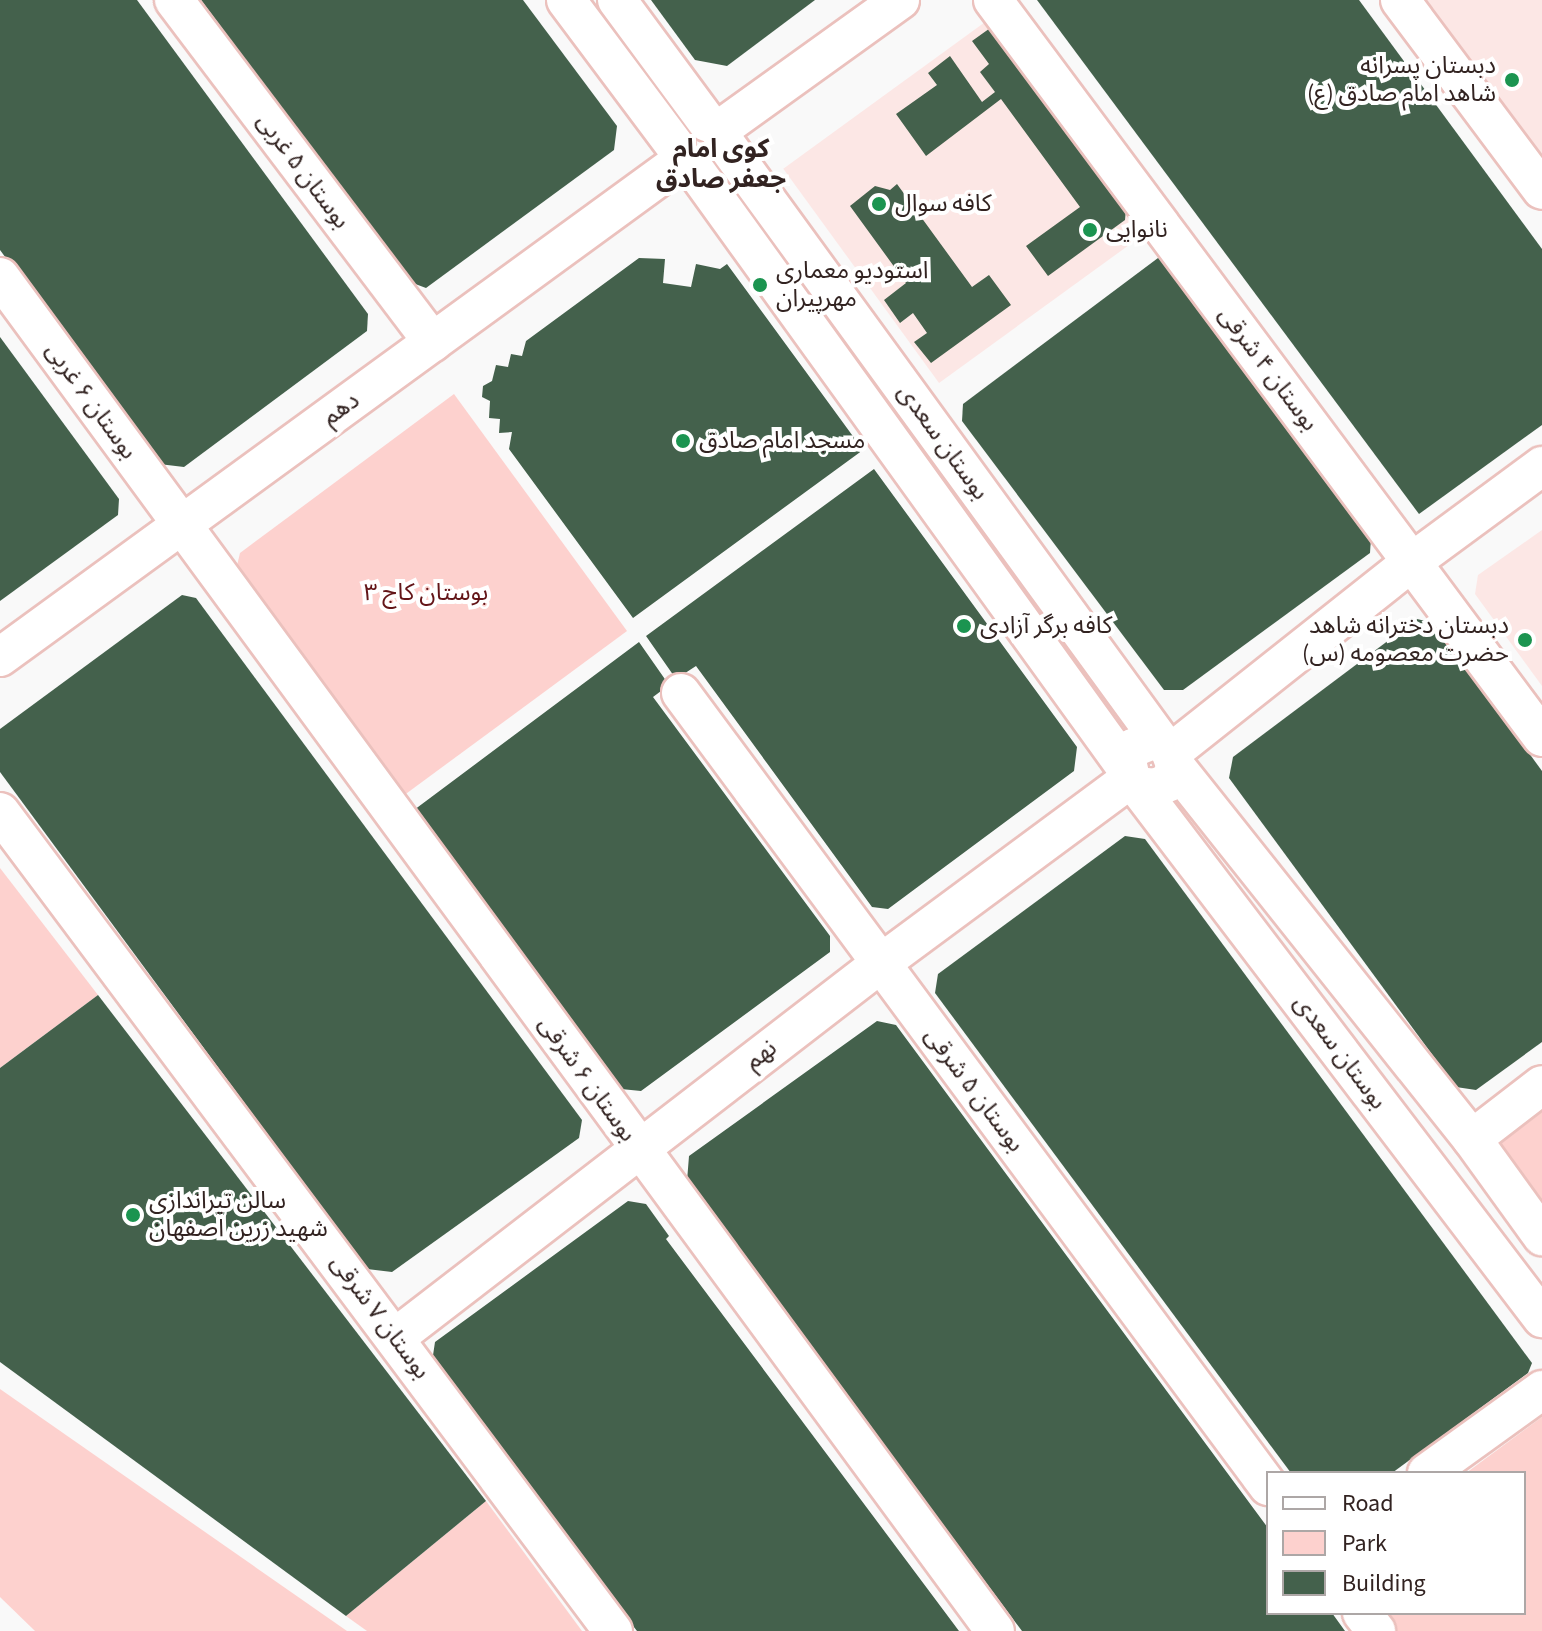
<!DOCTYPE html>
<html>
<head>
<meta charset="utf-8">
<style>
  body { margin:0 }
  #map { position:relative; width:1542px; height:1631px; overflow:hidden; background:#f9f9f9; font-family:"Source Sans 3","Noto Sans Arabic",sans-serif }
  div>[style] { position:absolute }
  .built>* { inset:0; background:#fce7e5; transform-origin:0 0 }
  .green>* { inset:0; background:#fdd1ce }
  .building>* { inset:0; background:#44614c }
  .roads { filter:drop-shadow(2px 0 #ebc1bd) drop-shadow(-2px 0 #ebc1bd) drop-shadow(0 2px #ebc1bd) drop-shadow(0 -2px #ebc1bd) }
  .minor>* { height:38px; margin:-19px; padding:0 19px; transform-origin:19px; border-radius:19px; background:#fff }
  .dots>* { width:22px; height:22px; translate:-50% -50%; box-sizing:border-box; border:4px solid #fff; border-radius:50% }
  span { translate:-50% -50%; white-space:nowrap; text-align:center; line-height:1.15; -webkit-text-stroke:8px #fff; paint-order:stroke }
  .poi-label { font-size:24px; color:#322321 }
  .right { translate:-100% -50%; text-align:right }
  .left { translate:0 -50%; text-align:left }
  .street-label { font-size:24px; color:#322321 }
  .park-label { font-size:24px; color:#631518 }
  .neighbourhood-label { font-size:26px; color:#322321; font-weight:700 }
  .legend { position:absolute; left:1266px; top:1471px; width:260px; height:144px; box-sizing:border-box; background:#fff; border:2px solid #ada7a6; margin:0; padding:10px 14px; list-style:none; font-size:24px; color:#322321 }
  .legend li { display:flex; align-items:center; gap:16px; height:40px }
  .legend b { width:40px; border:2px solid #ada7a6 }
</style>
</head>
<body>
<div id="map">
  <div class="built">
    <div style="clip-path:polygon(1423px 0,1542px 0,1542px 161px)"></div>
    <div style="left:992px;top:17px;width:265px;height:258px;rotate:54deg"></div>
    <div style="clip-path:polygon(1542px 530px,1542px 686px,1475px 594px,1478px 575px)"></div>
  </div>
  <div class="green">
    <div style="clip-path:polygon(454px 394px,627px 631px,403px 796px,235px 574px,240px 553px)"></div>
    <div style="clip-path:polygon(0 868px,98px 995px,0 1068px)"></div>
    <div style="clip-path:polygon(1542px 1097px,1542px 1225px,1490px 1156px,1495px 1132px)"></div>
    <div style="clip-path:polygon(0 1389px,347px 1631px,35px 1631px,0 1597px)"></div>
    <div style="clip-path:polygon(1542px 1417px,1542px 1631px,1396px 1631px,1382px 1613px,1524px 1613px,1524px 1473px,1466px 1473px)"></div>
    <div style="clip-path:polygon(486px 1501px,582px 1631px,367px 1631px,346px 1616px)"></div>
  </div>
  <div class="building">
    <div style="clip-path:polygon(0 0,137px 0,368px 314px,367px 331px,184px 467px,159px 464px,0 250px)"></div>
    <div style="clip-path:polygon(201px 0,523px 0,617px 126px,614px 150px,426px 288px,410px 282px)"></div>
    <div style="clip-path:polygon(651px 0,815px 0,727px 66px,695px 60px)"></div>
    <div style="clip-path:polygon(1037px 0,1359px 0,1542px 249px,1542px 425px,1419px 514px)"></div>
    <div style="clip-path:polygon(993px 26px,1126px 208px,1125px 220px,1048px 276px,1026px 246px,1080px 207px,1001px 99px,926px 156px,896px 114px,937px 85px,928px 73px,950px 56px,982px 102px,995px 92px,980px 72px,989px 64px,972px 41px)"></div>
    <div style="clip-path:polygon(897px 184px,972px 287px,989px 275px,1011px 305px,931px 363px,914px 342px,927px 333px,913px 313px,900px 323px,884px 300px,906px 283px,850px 206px,875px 186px,890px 190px)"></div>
    <div style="clip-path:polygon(1162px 255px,1371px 538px,1370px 553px,1183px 690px,1164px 690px,962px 421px,963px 404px)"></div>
    <div style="clip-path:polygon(639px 258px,665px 259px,663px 283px,691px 287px,696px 264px,720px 269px,727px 264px,863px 450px,633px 618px,509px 449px,512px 432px,499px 433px,500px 419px,489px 418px,490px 401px,482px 397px,483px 386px,492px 381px,496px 365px,508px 367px,511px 354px,522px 356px,526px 341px)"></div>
    <div style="clip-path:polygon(0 337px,119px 499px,118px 515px,0 601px)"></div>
    <div style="clip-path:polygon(874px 469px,1077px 747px,1074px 771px,888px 909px,872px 907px,696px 666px,676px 679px,646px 636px)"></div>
    <div style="clip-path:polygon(182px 595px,196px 598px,582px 1120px,579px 1138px,392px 1272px,367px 1269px,0 772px,0 729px)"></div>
    <div style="clip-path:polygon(1417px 619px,1434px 623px,1542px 771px,1542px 1042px,1476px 1090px,1456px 1087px,1229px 778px,1233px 757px)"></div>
    <div style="clip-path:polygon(639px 642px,669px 685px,653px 697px,830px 936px,830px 952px,641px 1091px,621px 1089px,414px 810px)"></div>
    <div style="clip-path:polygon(1125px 836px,1145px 839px,1532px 1363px,1528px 1373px,1392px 1473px,1291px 1473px,935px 993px,938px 974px)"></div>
    <div style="clip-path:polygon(98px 995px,486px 1501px,346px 1616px,0 1362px,0 1068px)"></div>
    <div style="clip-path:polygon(877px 1021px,896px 1025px,1268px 1528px,1268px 1613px,1332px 1613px,1345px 1631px,1022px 1631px,687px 1181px,689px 1156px)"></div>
    <div style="clip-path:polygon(628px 1201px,646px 1204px,669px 1236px,666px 1239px,959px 1631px,637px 1631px,581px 1558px,489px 1432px,432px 1362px,435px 1342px)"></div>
  </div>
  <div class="roads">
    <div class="minor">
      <div style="left:174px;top:0;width:429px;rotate:52.9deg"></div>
      <div style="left:566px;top:0;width:184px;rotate:53.2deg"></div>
      <div style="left:617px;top:0;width:152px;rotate:53.6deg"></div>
      <div style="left:993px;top:0;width:919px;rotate:53.32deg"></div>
      <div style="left:1400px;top:0;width:237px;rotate:53.2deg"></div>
      <div style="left:719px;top:130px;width:223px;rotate:-35.7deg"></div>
      <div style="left:725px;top:143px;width:741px;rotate:53.95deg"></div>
      <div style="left:695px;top:170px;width:739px;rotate:54.2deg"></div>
      <div style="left:0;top:277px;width:1680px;rotate:53.69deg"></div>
      <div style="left:0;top:657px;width:842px;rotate:-36.07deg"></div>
      <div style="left:681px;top:693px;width:987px;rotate:53.49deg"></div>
      <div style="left:1172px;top:752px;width:306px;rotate:-38.4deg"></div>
      <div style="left:1412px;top:562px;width:162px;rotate:-36.4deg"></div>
      <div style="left:1176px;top:767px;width:475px;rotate:51.5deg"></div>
      <div style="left:1472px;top:1139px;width:120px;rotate:54.2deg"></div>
      <div style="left:1139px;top:786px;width:16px;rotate:7deg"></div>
      <div style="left:1155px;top:788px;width:15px;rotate:-23deg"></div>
      <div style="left:1169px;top:782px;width:17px;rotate:-65deg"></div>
      <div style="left:1176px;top:767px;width:22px;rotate:-111deg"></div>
      <div style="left:1168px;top:746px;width:16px;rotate:-158deg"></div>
      <div style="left:1153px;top:740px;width:22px;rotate:158deg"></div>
      <div style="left:1133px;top:748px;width:14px;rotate:115deg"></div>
      <div style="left:1127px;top:761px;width:17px;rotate:77deg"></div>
      <div style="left:1131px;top:778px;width:679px;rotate:52.72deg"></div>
      <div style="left:0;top:812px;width:1023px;rotate:53.19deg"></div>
      <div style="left:1472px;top:1139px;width:88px;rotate:-37.6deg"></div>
      <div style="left:396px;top:1337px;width:611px;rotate:-37.62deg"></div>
      <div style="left:880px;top:964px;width:312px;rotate:-36.5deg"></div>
      <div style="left:1427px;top:1473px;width:142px;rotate:-35.8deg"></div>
      <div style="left:1362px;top:1613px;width:23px;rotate:52deg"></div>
    </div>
  </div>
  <div class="dots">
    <div style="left:1512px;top:80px;background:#1b9450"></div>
    <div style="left:879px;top:204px;background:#1b9450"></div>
    <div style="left:1090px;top:230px;background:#1b9450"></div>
    <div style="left:760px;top:285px;background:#1b9450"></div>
    <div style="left:683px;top:441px;background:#1b9450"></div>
    <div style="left:964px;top:626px;background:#1b9450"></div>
    <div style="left:1525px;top:640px;background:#1b9450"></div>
    <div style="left:133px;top:1215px;background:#1b9450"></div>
  </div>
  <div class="poi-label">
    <span class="right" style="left:1496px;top:80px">دبستان پسرانه<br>شاهد امام صادق (ع)</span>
    <span class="left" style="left:895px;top:204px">کافه سوال</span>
    <span class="left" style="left:1106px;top:230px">نانوایی</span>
    <span class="left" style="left:776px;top:285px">استودیو معماری<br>مهرپیران</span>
    <span class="left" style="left:699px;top:441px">مسجد امام صادق</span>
    <span class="left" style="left:980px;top:626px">کافه برگر آزادی</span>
    <span class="right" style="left:1509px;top:640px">دبستان دخترانه شاهد<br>حضرت معصومه (س)</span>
    <span class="left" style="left:149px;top:1215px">سالن تیراندازی<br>شهید زرین اصفهان</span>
  </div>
  <div class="street-label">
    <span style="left:303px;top:171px;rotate:53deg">بوستان ۵ غربی</span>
    <span style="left:1268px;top:369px;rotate:53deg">بوستان ۴ شرقی</span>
    <span style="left:91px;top:401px;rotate:54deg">بوستان ۶ غربی</span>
    <span style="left:341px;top:409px;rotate:-36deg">دهم</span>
    <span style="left:943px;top:442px;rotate:54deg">بوستان سعدی</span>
    <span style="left:1340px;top:1052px;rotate:53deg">بوستان سعدی</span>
    <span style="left:761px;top:1055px;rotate:-38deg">نهم</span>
    <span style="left:587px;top:1079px;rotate:54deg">بوستان ۶ شرقی</span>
    <span style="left:974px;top:1090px;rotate:53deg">بوستان ۵ شرقی</span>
    <span style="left:380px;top:1317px;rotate:53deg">بوستان ۷ شرقی</span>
  </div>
  <div class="park-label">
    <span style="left:426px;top:593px">بوستان کاج ۳</span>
  </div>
  <div class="neighbourhood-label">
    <span style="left:721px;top:164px">کوی امام<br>جعفر صادق</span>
  </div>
  <ul class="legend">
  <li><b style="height:10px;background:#fff"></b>Road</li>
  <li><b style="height:22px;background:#fdd1ce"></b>Park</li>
  <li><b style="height:22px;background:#44614c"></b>Building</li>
  </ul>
</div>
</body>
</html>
